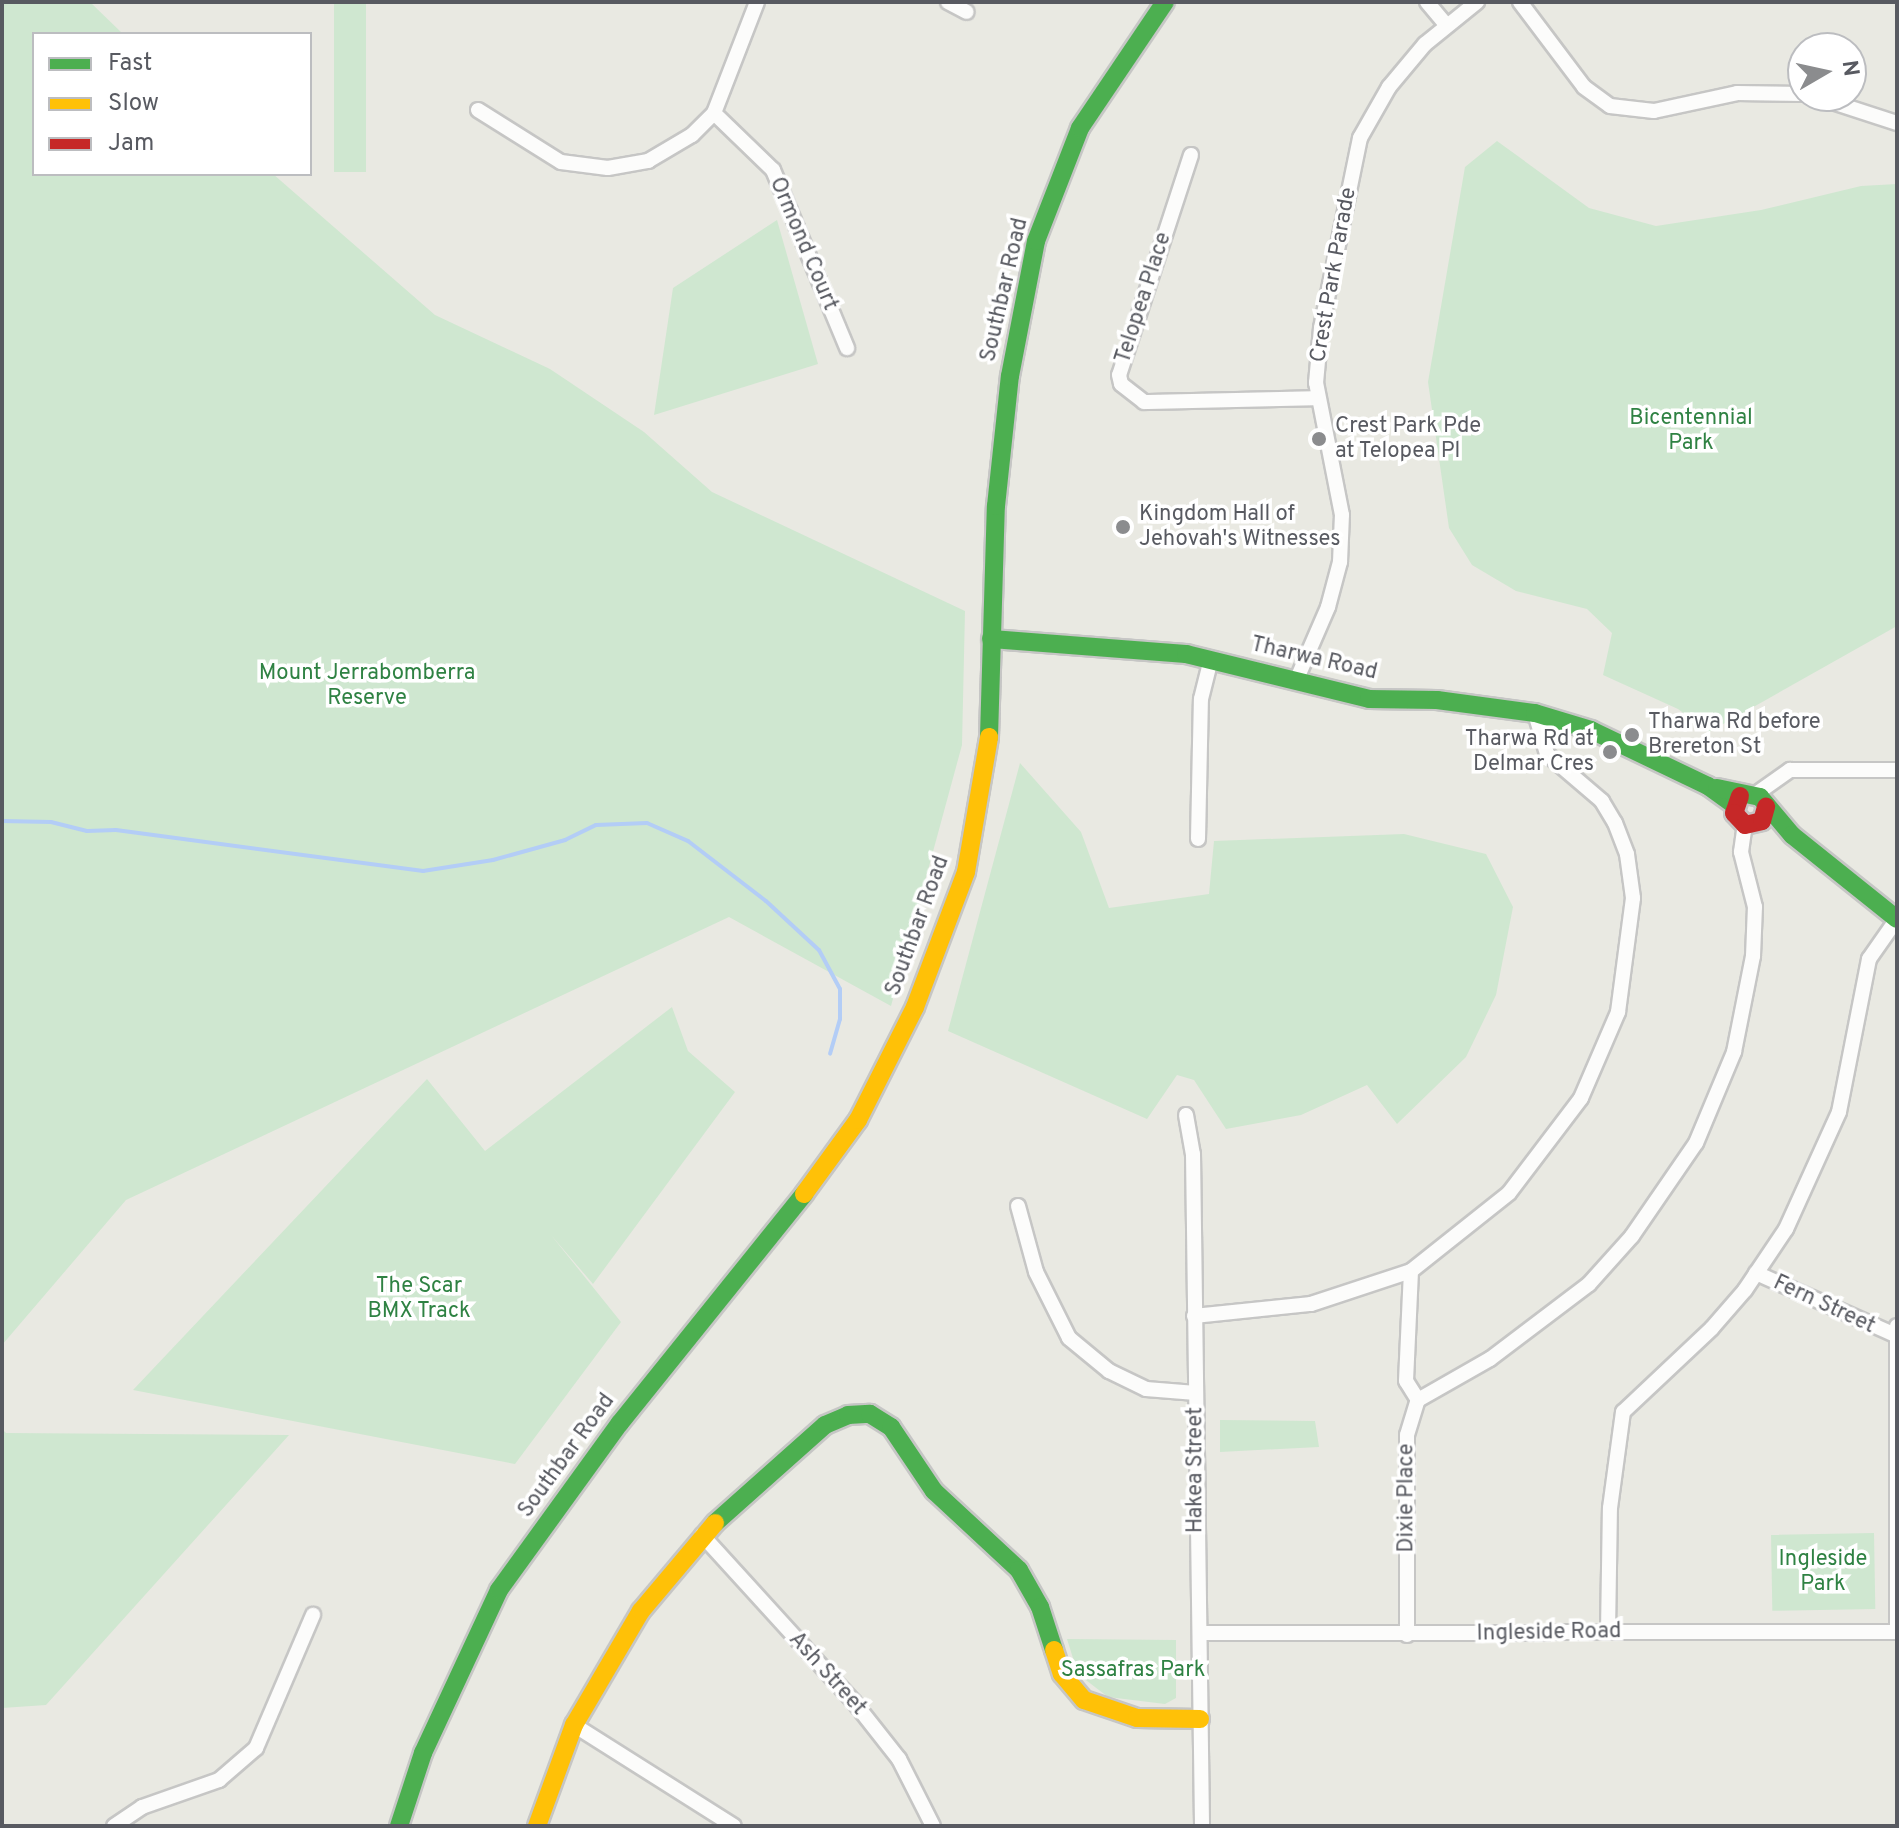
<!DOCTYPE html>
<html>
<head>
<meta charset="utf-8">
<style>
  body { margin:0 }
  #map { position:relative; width:1899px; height:1828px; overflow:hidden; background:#e9e9e2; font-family:Overpass,sans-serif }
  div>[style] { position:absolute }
  .green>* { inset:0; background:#cfe7d0; transform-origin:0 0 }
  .stream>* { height:4px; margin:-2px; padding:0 2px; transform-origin:2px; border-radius:2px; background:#b3cdf6 }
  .roads { filter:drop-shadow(2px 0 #c6c6c5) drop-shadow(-2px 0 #c6c6c5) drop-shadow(0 2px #c6c6c5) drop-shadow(0 -2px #c6c6c5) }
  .street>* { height:14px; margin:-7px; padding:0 7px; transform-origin:7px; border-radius:7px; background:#fcfcfb }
  .fast>* { height:18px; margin:-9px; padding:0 9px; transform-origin:9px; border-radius:9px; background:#4caf50 }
  .slow>* { height:18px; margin:-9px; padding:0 9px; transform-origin:9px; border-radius:9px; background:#ffc107 }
  .jam>* { height:18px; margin:-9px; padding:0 9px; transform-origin:9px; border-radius:9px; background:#c62828 }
  .dots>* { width:22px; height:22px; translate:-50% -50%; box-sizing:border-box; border:4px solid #fff; border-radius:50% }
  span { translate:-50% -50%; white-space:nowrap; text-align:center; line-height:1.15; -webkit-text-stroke:7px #fff; paint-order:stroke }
  .street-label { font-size:22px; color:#585a61 }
  .park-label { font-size:22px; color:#2f8243 }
  .poi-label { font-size:22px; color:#585a61 }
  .left { translate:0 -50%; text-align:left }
  .right { translate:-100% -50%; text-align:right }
  .frame { position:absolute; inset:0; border:4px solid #585a61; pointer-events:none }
  .legend { position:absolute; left:32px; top:32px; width:280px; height:144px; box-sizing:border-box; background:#fff; border:2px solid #bcbdc0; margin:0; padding:10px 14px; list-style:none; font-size:24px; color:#585a61 }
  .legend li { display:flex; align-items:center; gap:16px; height:40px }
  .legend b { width:40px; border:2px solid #bcbdc0 }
  .north { position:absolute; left:1787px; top:32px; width:80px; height:80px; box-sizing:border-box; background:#fff; border:2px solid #bcbdc0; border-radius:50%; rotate:81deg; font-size:22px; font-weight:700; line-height:32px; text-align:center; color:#585a61 }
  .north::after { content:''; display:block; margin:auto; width:28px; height:36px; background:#8b8c8e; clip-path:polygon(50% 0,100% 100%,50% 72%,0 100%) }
</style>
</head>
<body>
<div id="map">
  <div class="green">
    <div style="clip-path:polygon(2px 2px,90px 2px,123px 34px,34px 34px,34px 174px,273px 174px,435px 315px,550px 369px,644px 432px,712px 492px,965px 611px,962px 745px,891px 1006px,729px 917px,126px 1200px,2px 1345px)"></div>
    <div style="left:334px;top:2px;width:32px;height:170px"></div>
    <div style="clip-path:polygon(1497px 141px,1589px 208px,1656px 226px,1761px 210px,1861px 186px,1897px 184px,1897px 626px,1709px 732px,1678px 709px,1603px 675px,1612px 633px,1587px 609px,1516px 591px,1472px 565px,1449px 528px,1428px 382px,1465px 167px)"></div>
    <div style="clip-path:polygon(777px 220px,818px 364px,654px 415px,673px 288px)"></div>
    <div style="clip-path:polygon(1020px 763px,1081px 832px,1109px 908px,1209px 894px,1214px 841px,1404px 834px,1486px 854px,1513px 907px,1496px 995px,1466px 1057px,1397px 1124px,1367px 1085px,1301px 1115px,1226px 1129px,1194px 1080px,1177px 1075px,1147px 1119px,948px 1031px)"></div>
    <div style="clip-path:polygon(672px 1007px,688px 1051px,735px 1092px,593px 1284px,551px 1235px,621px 1322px,515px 1464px,133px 1390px,427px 1079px,485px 1151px)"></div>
    <div style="clip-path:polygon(1220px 1420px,1315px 1421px,1319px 1447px,1220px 1452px)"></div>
    <div style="clip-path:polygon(2px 1429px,6px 1433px,289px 1435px,46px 1705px,2px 1708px)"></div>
    <div style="left:1874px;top:1533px;width:76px;height:103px;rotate:89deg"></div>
    <div style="clip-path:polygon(1067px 1639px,1176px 1640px,1176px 1698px,1165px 1704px,1108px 1697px,1078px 1674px)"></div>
  </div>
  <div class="stream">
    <div style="left:2px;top:821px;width:49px;rotate:1.2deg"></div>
    <div style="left:51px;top:822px;width:37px;rotate:14deg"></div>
    <div style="left:87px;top:831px;width:29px;rotate:-2deg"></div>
    <div style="left:116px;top:830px;width:310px;rotate:7.6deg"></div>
    <div style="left:423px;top:871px;width:71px;rotate:-8.9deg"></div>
    <div style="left:493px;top:860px;width:75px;rotate:-15.5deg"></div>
    <div style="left:565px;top:840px;width:34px;rotate:-26deg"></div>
    <div style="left:596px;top:825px;width:51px;rotate:-2.2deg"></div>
    <div style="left:647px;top:823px;width:45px;rotate:23.7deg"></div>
    <div style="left:688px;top:841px;width:98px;rotate:37.6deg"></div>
    <div style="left:766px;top:901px;width:72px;rotate:42.8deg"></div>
    <div style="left:819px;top:950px;width:44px;rotate:61.7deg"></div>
    <div style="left:840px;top:989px;width:30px;rotate:90deg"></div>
    <div style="left:840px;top:1019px;width:36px;rotate:106deg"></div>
  </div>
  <div class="roads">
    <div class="street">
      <div style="left:948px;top:2px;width:21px;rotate:28deg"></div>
      <div style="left:1427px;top:2px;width:31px;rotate:50deg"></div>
      <div style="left:1520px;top:2px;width:106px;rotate:53deg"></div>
      <div style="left:1584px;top:87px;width:32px;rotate:36deg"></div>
      <div style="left:1610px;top:106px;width:44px;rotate:6.5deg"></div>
      <div style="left:1654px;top:111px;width:85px;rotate:-12.2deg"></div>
      <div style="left:1737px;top:93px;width:66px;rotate:0.9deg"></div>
      <div style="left:1814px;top:96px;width:87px;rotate:18deg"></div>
      <div style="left:478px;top:110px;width:98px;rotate:32.1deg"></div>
      <div style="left:561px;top:162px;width:47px;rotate:7.3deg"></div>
      <div style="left:608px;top:168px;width:41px;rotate:-9.9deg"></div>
      <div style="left:648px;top:161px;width:51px;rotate:-30.6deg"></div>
      <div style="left:692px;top:135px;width:31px;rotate:-45deg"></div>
      <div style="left:714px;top:113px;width:119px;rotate:-68.8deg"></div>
      <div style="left:714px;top:113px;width:82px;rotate:44deg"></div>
      <div style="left:773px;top:170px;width:193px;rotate:67.4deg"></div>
      <div style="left:1191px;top:155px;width:231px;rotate:108.1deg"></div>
      <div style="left:1119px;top:375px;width:9px;rotate:77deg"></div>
      <div style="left:1121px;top:384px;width:29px;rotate:38deg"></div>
      <div style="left:1144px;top:402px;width:173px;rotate:-1.3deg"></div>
      <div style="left:1296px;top:681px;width:81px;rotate:-66.6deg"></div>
      <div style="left:1328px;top:607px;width:47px;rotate:-75.1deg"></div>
      <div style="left:1340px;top:562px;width:47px;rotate:-87.6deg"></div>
      <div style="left:1342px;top:515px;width:135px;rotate:-101.1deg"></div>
      <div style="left:1316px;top:383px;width:55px;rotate:-84.8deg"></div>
      <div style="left:1321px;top:328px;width:194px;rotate:-78.4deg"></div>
      <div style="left:1360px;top:138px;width:59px;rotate:-60.4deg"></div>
      <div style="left:1389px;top:87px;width:56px;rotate:-50.1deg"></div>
      <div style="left:1425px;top:44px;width:67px;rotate:-38.9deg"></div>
      <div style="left:1756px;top:794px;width:42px;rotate:-35.2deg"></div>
      <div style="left:1790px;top:770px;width:107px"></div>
      <div style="left:1198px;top:839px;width:140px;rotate:-88.8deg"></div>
      <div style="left:1201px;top:699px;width:41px;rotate:-76deg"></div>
      <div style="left:1186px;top:1115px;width:40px;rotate:80deg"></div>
      <div style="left:1193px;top:1154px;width:672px;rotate:89.23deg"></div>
      <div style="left:1018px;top:1206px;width:68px;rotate:74.7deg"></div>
      <div style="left:1036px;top:1272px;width:74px;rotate:63.4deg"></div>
      <div style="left:1069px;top:1338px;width:52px;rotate:39.5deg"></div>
      <div style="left:1109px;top:1371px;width:41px;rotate:25.9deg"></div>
      <div style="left:1146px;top:1389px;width:50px;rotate:4.6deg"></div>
      <div style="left:1756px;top:1273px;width:150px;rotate:24deg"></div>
      <div style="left:1194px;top:1316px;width:118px;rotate:-5.9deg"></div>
      <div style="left:1311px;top:1304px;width:105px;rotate:-18.3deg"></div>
      <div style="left:1411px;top:1271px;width:125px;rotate:-38.5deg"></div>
      <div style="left:1509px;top:1193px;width:119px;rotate:-52.8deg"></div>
      <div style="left:1581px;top:1098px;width:94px;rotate:-66.7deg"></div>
      <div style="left:1618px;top:1012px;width:115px;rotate:-82.5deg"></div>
      <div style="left:1633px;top:898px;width:44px;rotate:-97.8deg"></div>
      <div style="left:1627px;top:854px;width:33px;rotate:-111deg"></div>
      <div style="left:1615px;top:823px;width:26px;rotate:-121deg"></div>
      <div style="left:1602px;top:801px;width:72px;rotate:-139.5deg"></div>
      <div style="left:1547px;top:754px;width:43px;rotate:-106.3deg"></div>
      <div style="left:1418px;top:1400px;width:83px;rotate:-29.7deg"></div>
      <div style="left:1490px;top:1359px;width:124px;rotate:-37.1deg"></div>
      <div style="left:1589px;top:1284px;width:64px;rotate:-48.1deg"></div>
      <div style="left:1632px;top:1236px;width:113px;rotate:-55.5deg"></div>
      <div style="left:1696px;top:1143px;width:99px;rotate:-67.3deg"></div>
      <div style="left:1734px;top:1052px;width:98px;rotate:-78.8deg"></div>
      <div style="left:1753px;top:956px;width:49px;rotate:-87.7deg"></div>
      <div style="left:1755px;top:907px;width:57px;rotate:-104.3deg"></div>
      <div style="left:1741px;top:852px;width:27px;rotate:-82deg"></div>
      <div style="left:702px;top:1535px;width:226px;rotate:47.7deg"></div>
      <div style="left:854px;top:1702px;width:73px;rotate:51.7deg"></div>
      <div style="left:899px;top:1759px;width:75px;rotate:63.1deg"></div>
      <div style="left:1608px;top:1632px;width:124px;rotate:-89.1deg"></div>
      <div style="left:1610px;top:1508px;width:97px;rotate:-82.3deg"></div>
      <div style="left:1623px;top:1412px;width:122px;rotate:-43.3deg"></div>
      <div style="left:1712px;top:1328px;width:50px;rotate:-49deg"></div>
      <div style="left:1745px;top:1290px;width:73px;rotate:-56.1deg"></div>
      <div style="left:1786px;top:1229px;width:128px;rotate:-65.6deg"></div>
      <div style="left:1839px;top:1112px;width:156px;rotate:-78.9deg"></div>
      <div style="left:1869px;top:959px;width:49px;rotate:-55deg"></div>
      <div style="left:1897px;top:1632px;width:306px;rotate:-90deg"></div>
      <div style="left:1201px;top:1633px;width:696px;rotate:-0.08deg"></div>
      <div style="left:1407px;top:1635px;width:200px;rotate:-90deg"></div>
      <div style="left:1407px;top:1435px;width:37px;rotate:-73deg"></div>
      <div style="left:1418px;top:1400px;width:22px;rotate:-122deg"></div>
      <div style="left:1406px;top:1381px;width:110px;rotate:-87.4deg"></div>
      <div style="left:574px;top:1725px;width:189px;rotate:32.3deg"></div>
      <div style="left:114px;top:1826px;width:34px;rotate:-34deg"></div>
      <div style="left:142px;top:1807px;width:82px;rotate:-19.3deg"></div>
      <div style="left:219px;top:1780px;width:49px;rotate:-40.9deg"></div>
      <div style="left:256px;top:1748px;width:145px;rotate:-66.8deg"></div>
    </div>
    <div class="fast">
      <div style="left:991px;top:639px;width:196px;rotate:4.4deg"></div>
      <div style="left:1186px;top:654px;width:188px;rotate:13.8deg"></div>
      <div style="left:1369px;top:699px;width:68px;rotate:0.8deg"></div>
      <div style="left:1437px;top:700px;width:99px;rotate:7.6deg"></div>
      <div style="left:1535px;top:713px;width:59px;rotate:16.9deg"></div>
      <div style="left:1591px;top:730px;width:130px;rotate:25.6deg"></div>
      <div style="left:1708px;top:786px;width:32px;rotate:36deg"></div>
      <div style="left:989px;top:737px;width:231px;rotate:-88.3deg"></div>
      <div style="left:996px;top:506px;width:131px;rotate:-83.9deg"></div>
      <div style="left:1010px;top:376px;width:137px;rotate:-79.1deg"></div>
      <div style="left:1036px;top:241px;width:121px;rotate:-68.7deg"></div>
      <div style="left:1080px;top:128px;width:152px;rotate:-56deg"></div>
      <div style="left:1717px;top:788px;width:44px;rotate:11.8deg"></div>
      <div style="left:1760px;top:797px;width:50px;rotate:49.9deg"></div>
      <div style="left:1792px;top:835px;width:134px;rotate:38.7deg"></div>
      <div style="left:715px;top:1523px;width:147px;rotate:-41.7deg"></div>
      <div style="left:825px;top:1425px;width:25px;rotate:-23deg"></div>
      <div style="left:848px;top:1415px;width:22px;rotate:-3deg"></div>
      <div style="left:870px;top:1414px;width:25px;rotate:32deg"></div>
      <div style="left:891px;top:1427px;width:77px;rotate:56.1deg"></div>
      <div style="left:934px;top:1491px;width:116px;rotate:42.9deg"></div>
      <div style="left:1019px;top:1570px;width:43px;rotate:60.4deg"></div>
      <div style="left:1040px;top:1607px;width:45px;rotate:72deg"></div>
      <div style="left:399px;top:1826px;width:77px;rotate:-71.8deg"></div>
      <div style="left:423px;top:1753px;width:180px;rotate:-65deg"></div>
      <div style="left:499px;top:1590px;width:206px;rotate:-54.1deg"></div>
      <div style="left:620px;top:1423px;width:294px;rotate:-51.2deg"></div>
    </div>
    <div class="slow">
      <div style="left:804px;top:1194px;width:92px;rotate:-53.9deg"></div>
      <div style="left:858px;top:1120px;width:127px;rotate:-63.2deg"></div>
      <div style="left:915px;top:1007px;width:144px;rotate:-69.3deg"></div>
      <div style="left:966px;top:872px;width:137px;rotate:-80.3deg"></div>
      <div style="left:1054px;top:1650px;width:25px;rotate:72deg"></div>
      <div style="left:1062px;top:1674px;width:34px;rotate:50deg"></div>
      <div style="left:1084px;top:1700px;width:56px;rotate:18.8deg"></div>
      <div style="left:1137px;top:1718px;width:63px;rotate:0.9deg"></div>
      <div style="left:537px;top:1826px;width:108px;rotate:-69.9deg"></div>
      <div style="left:574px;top:1725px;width:132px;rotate:-59.6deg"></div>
      <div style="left:641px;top:1611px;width:115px;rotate:-49.9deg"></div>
    </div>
    <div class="jam">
      <div style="left:1740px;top:796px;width:18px;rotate:109deg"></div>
      <div style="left:1734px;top:813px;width:16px;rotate:47deg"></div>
      <div style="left:1745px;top:825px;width:17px;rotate:-13deg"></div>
      <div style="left:1762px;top:821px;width:15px;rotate:-74deg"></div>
    </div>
  </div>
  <div class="dots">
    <div style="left:1319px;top:439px;background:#8b8c8e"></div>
    <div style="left:1123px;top:527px;background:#8b8c8e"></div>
    <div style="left:1632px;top:735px;background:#8b8c8e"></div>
    <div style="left:1610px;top:752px;background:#8b8c8e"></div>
  </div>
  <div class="street-label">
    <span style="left:803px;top:244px;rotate:67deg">Ormond Court</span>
    <span style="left:1334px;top:275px;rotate:-80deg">Crest Park Parade</span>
    <span style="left:1005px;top:290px;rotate:-77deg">Southbar Road</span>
    <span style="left:1144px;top:298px;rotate:-72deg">Telopea Place</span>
    <span style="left:1314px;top:659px;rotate:13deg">Tharwa Road</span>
    <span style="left:918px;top:926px;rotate:-70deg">Southbar Road</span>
    <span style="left:1824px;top:1305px;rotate:25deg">Fern Street</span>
    <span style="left:567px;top:1456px;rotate:-54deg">Southbar Road</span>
    <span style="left:1196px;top:1470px;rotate:-90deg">Hakea Street</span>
    <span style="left:1407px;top:1498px;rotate:-90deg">Dixie Place</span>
    <span style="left:1549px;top:1633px;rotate:-1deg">Ingleside Road</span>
    <span style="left:827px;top:1674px;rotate:48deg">Ash Street</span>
  </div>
  <div class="park-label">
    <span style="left:1691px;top:431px">Bicentennial<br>Park</span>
    <span style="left:367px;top:686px">Mount Jerrabomberra<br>Reserve</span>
    <span style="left:419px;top:1299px">The Scar<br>BMX Track</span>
    <span style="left:1823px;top:1572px">Ingleside<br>Park</span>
    <span style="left:1133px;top:1671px">Sassafras Park</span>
  </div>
  <div class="poi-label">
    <span class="left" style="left:1335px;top:439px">Crest Park Pde<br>at Telopea Pl</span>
    <span class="left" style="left:1139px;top:527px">Kingdom Hall of<br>Jehovah's Witnesses</span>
    <span class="left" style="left:1648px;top:735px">Tharwa Rd before<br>Brereton St</span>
    <span class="right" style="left:1594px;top:752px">Tharwa Rd at<br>Delmar Cres</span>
  </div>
  <div class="frame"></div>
  <ul class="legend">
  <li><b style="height:10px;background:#4caf50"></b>Fast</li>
  <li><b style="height:10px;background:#ffc107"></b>Slow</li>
  <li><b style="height:10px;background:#c62828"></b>Jam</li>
  </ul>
  <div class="north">N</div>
</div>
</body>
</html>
